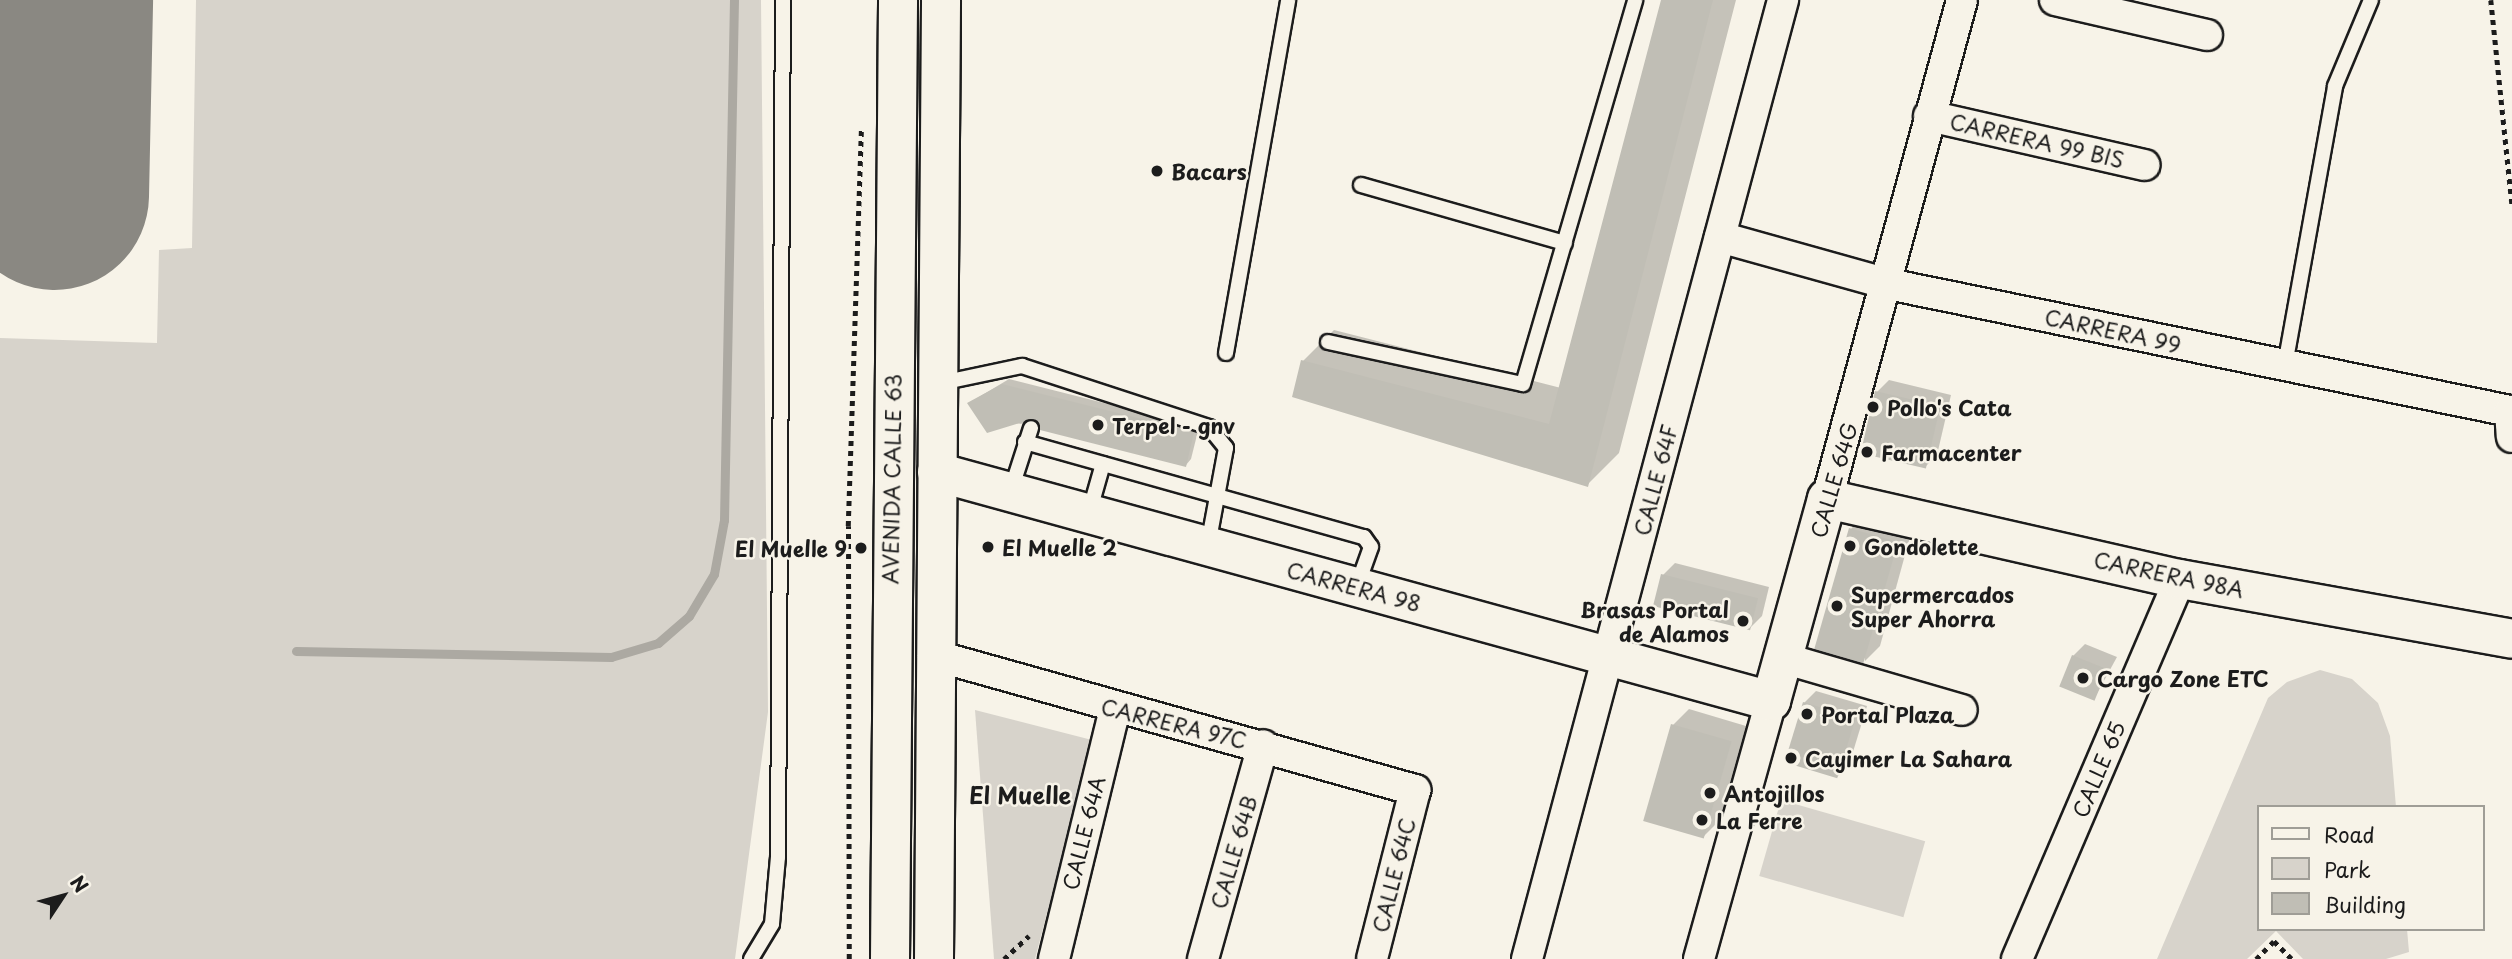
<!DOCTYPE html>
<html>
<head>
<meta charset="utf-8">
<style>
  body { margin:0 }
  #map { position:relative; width:2512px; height:959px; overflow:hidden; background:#f7f3e8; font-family:"Playpen Sans",sans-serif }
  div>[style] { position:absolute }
  .green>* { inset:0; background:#d7d3cb; transform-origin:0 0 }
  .shadow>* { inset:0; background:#0003 }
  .stream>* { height:9px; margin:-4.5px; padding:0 4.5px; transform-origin:4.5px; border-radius:4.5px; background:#aca9a2 }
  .taxiway>* { height:75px; margin:-37.5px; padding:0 37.5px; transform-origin:37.5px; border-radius:37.5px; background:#8a8882 }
  .runway>* { height:189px; margin:-94.5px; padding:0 94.5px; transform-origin:94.5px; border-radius:94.5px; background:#8a8882 }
  .building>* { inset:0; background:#c0beb5; transform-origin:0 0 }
  .path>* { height:4.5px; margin-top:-2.25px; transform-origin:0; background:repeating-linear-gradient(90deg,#1c1c1c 0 5px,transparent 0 10px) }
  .roads { filter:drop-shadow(2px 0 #1c1c1c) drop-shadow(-2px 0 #1c1c1c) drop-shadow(0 2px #1c1c1c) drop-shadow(0 -2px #1c1c1c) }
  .lane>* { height:14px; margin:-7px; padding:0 7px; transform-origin:7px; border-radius:7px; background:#f7f3e8 }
  .street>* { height:30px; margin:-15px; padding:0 15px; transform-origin:15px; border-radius:15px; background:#f7f3e8 }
  .secondary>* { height:38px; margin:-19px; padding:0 19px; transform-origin:19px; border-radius:19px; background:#f7f3e8 }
  .dots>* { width:19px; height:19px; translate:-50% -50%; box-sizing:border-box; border:4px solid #f7f3e8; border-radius:50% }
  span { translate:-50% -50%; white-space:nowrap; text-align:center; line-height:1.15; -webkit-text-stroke:5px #f7f3e8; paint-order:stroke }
  .street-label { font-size:21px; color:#1c1c1c }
  .poi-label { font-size:21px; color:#1c1c1c; font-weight:700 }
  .left { translate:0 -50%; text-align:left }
  .right { translate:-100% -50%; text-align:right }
  .neighbourhood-label { font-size:23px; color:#1c1c1c; font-weight:700 }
  .legend { position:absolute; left:2257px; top:805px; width:228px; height:126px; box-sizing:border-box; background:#f7f3e8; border:2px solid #9f9d96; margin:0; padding:9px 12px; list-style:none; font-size:21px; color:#1c1c1c }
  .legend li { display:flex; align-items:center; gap:14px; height:35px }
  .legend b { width:35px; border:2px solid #9f9d96 }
  .north { position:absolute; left:28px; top:861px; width:70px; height:70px; -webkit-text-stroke:5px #f7f3e8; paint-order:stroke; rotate:54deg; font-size:19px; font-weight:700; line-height:28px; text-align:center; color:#1c1c1c }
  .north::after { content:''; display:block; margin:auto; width:24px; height:32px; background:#1c1c1c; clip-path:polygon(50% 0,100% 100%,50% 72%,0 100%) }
</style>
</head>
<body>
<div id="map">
  <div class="green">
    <div style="clip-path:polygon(196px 0,761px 0,768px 712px,735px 959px,0 959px,0 338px,157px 343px,159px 250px,192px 248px)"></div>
    <div style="clip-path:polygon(2320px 670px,2352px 679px,2378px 703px,2390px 736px,2396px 807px,2258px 807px,2258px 929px,2407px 929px,2409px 952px,2386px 959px,2303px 959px,2276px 931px,2247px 959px,2157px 959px,2268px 698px,2287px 682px)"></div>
    <div style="clip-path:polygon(975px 710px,1092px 740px,1035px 959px,994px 959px)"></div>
    <div style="left:1781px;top:800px;width:150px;height:79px;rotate:16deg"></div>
  </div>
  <div class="shadow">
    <div style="clip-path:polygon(1665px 0,1736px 0,1619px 453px,1587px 485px,1303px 361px,1334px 330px,1561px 388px)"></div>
    <div style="clip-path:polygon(1009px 379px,1199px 427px,1191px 459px,1186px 465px,1034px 416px,1021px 424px,1008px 420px,969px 403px)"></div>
    <div style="clip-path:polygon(1889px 380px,1951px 395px,1937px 455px,1925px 467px,1877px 392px)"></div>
    <div style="clip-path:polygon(1866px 513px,1913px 526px,1880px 646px,1865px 661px,1851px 529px)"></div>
    <div style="clip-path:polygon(1675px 563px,1769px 587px,1762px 616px,1750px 628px,1663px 575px)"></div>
    <div style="clip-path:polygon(2085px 644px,2117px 657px,2094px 699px,2073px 656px)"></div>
    <div style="clip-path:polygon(1816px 691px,1867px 706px,1849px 765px,1837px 777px,1804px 703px)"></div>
    <div style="clip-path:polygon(1689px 709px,1746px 726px,1720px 820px,1704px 836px,1673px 725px)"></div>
  </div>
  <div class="stream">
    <div style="left:296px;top:651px;width:315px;rotate:1.1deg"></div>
    <div style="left:611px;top:657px;width:49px;rotate:-16.6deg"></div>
    <div style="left:658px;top:643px;width:41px;rotate:-41.1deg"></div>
    <div style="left:689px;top:616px;width:49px;rotate:-59.2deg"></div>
    <div style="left:714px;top:574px;width:55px;rotate:-79.5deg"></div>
    <div style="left:724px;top:520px;width:520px;rotate:-88.9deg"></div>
  </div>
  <div class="taxiway">
    <div style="left:0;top:123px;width:67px;rotate:-49.2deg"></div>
    <div style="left:44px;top:72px;width:73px;rotate:-79.8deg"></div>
  </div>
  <div class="runway">
    <div style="left:54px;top:195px;width:195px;rotate:-88.8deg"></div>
  </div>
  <div class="building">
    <div style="clip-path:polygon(1661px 0,1713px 0,1588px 487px,1292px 397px,1301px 360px,1549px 424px)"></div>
    <div style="clip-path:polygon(1002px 384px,1194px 432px,1186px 467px,1040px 430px,1033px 419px,987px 433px,967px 403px)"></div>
    <div style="left:1875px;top:391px;width:67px;height:64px;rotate:13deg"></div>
    <div style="left:1849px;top:528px;width:51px;height:126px;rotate:16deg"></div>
    <div style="left:1661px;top:574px;width:100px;height:33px;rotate:14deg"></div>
    <div style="left:2072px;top:655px;width:38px;height:34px;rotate:22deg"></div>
    <div style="left:1803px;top:702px;width:55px;height:63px;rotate:17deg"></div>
    <div style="left:1671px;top:724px;width:63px;height:101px;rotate:16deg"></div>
  </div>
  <div class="path">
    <div style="left:2491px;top:0;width:205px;rotate:84.1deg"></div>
    <div style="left:849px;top:959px;width:433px;rotate:-90.1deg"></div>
    <div style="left:848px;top:526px;width:399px;rotate:-88.1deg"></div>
    <div style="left:1004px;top:959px;width:34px;rotate:-43deg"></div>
    <div style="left:2256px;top:959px;width:25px;rotate:-45deg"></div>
    <div style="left:2274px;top:941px;width:25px;rotate:45deg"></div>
  </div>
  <div class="roads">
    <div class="lane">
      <div style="left:1361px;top:185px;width:212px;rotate:15.9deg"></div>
      <div style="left:1328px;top:342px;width:199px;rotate:12.2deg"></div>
      <div style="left:1523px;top:384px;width:400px;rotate:-73.7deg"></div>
      <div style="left:1226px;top:353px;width:358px;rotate:-80deg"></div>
      <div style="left:2285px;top:365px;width:283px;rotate:-79.8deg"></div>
      <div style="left:2335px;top:86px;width:93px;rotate:-67.3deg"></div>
      <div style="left:941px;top:383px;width:83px;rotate:-11.9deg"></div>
      <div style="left:1022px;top:366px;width:197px;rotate:18.1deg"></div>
      <div style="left:1209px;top:427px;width:27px;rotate:51deg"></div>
      <div style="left:1226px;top:448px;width:99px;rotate:100.5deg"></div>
      <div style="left:1025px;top:442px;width:352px;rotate:15.7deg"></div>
      <div style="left:1364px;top:537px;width:12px;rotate:55deg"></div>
      <div style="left:1371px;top:547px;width:41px;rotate:109.7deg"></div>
      <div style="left:1011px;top:490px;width:65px;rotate:-72.1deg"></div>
      <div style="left:1089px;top:513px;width:51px;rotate:-74.1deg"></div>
      <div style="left:751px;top:959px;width:41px;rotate:-59deg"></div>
      <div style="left:772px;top:924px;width:67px;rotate:-84.9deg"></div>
      <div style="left:778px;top:857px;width:857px;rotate:-89.67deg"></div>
    </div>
    <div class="street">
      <div style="left:2055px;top:0;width:156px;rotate:13deg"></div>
      <div style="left:1929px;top:116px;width:221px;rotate:12.8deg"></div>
      <div style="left:1720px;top:237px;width:174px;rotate:15.6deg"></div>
      <div style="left:1888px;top:284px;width:635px;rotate:11.54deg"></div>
      <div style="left:2510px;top:411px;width:26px;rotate:86deg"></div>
      <div style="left:1827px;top:499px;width:517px;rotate:-74.86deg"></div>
      <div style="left:933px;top:655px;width:501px;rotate:15.65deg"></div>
      <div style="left:1415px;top:790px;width:174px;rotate:104.3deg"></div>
      <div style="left:1783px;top:658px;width:186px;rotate:16.2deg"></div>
      <div style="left:1054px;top:959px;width:257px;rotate:-76.3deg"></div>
      <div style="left:1203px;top:959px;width:222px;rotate:-74.3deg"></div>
      <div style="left:1527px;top:959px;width:993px;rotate:-75.05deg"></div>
      <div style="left:1699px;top:959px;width:268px;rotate:-74.4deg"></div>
      <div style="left:2017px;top:959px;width:413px;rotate:-66.8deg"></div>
    </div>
    <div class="secondary">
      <div style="left:937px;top:472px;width:865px;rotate:15.35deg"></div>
      <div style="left:1771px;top:701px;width:210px;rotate:-74.5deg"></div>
      <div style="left:1827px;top:499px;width:362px;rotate:12.8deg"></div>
      <div style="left:2180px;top:579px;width:337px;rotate:10.2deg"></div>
      <div style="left:890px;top:959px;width:959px;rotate:-89.52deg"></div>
      <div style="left:934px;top:959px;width:959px;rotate:-89.58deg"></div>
    </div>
  </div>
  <div class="dots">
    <div style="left:1157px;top:171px;background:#1c1c1c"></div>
    <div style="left:1873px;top:407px;background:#1c1c1c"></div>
    <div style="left:1098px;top:425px;background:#1c1c1c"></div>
    <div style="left:1867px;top:452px;background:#1c1c1c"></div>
    <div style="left:1850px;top:546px;background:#1c1c1c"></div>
    <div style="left:988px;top:547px;background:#1c1c1c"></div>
    <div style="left:861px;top:548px;background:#1c1c1c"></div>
    <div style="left:1837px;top:606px;background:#1c1c1c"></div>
    <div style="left:1743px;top:621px;background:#1c1c1c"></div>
    <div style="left:2083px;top:678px;background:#1c1c1c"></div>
    <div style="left:1807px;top:714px;background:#1c1c1c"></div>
    <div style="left:1791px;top:758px;background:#1c1c1c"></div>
    <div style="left:1710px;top:793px;background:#1c1c1c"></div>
    <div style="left:1702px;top:820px;background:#1c1c1c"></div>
  </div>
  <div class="street-label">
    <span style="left:2037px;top:140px;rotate:13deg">CARRERA 99 BIS</span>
    <span style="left:2113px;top:330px;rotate:12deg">CARRERA 99</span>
    <span style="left:891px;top:479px;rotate:-89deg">AVENIDA CALLE 63</span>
    <span style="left:1655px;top:480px;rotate:-75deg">CALLE 64F</span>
    <span style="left:1833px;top:480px;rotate:-74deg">CALLE 64G</span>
    <span style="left:2169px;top:574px;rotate:12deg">CARRERA 98A</span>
    <span style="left:1354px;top:586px;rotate:15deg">CARRERA 98</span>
    <span style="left:1174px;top:723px;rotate:14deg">CARRERA 97C</span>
    <span style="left:2098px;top:769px;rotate:-67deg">CALLE 65</span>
    <span style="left:1083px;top:833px;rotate:-76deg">CALLE 64A</span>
    <span style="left:1233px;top:852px;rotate:-74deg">CALLE 64B</span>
    <span style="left:1393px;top:875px;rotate:-76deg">CALLE 64C</span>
  </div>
  <div class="poi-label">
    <span class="left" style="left:1171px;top:171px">Bacars</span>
    <span class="left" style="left:1887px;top:407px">Pollo's Cata</span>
    <span class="left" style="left:1112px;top:425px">Terpel - gnv</span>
    <span class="left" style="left:1881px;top:452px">Farmacenter</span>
    <span class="left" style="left:1864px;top:546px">Gondolette</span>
    <span class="left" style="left:1002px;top:547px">El Muelle 2</span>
    <span class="right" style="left:847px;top:548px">El Muelle 9</span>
    <span class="left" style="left:1851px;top:606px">Supermercados<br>Super Ahorra</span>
    <span class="right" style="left:1729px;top:621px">Brasas Portal<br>de Alamos</span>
    <span class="left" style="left:2097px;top:678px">Cargo Zone ETC</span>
    <span class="left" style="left:1821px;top:714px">Portal Plaza</span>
    <span class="left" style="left:1805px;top:758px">Cayimer La Sahara</span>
    <span class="left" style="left:1724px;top:793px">Antojillos</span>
    <span class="left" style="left:1716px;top:820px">La Ferre</span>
  </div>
  <div class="neighbourhood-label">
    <span style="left:1020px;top:795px">El Muelle</span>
  </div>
  <ul class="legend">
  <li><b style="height:9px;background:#f7f3e8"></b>Road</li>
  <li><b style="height:19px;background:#d7d3cb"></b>Park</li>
  <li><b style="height:19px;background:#c0beb5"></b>Building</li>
  </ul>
  <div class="north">N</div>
</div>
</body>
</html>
